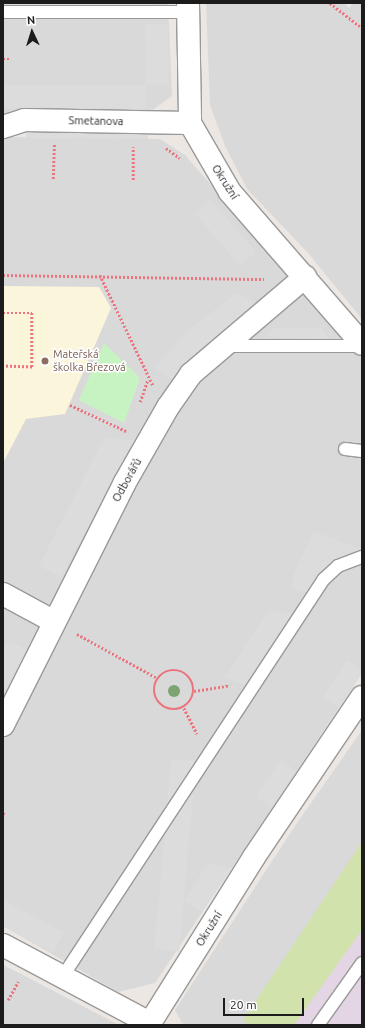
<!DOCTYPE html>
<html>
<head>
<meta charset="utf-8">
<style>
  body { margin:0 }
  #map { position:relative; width:365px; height:1028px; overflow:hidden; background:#ece7e2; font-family:Ubuntu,sans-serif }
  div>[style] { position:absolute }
  .residential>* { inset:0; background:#dad9d9 }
  .industrial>* { inset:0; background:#e4d5e4 }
  .education>* { inset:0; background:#fbf5dc }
  .grass>* { inset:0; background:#d1e2ac }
  .park>* { inset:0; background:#c7f3c2 }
  .parking>* { inset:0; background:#dcdcdc; transform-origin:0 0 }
  .path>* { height:2.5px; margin-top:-1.25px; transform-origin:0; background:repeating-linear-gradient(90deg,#eb747e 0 2px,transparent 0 4px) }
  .path>.ring { margin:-1.25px; padding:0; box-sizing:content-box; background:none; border:2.5px solid #eb747e; border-radius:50% }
  .roads { filter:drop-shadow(1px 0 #999) drop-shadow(-1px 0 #999) drop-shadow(0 1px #999) drop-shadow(0 -1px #999) }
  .service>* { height:12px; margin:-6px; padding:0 6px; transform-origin:6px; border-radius:6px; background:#fff }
  .minor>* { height:22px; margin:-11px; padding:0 11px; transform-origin:11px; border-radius:11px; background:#fff }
  .trees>* { width:12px; height:12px; margin:-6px; border-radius:50%; background:#7ba471 }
  .dots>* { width:11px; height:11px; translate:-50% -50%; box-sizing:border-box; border:2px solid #fff; border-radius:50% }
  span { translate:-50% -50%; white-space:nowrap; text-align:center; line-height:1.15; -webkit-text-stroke:3px #fff; paint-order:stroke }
  .street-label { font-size:11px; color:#1c1c1c }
  .education-label { font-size:11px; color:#785e54 }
  .left { translate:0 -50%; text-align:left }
  .frame { position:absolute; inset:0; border:4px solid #1c1c1c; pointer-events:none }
  .north { position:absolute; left:12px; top:12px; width:40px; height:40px; -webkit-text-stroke:3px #fff; paint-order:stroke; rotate:356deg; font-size:11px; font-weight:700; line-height:16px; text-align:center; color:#1c1c1c }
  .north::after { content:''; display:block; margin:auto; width:14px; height:18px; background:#1c1c1c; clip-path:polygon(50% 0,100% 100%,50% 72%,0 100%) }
  .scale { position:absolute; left:223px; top:998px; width:81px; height:18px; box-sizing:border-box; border:2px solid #1c1c1c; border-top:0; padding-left:5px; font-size:12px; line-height:14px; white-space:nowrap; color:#1c1c1c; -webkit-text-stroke:3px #fff; paint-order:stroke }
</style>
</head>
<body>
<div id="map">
  <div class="residential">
    <div style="clip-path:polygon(3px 3px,168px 3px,172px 96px,143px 117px,3px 115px)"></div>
    <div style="clip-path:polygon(206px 3px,344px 3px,349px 8px,353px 3px,362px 3px,362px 319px,308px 253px,247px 189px,225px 146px,210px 105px)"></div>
    <div style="clip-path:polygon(3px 137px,160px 139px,185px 155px,362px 359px,362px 673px,155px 983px,118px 992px,3px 926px)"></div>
    <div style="clip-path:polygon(362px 730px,362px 925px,294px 1025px,187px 1025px,182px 1023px,175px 1010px,295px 826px)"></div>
    <div style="clip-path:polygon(3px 965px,21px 974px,119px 1025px,3px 1025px)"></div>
  </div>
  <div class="industrial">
    <div style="clip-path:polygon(362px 925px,362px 1025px,294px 1025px)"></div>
  </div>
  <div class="education">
    <div style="clip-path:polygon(3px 286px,99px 287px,111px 308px,65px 414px,26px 419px,3px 463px)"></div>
  </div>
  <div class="grass">
    <div style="clip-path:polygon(362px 842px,362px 930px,294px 1025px,250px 1025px,243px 1020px)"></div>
  </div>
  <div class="park">
    <div style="clip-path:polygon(104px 343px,140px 378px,124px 423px,79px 400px)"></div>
  </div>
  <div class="parking">
    <div style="left:3px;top:3px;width:153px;height:4px"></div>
    <div style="clip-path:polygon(145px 24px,168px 24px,169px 84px,146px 85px,146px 109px,3px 108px,3px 85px,146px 85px)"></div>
    <div style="left:26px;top:127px;width:122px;height:10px;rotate:1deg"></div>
    <div style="left:210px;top:199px;width:70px;height:21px;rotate:49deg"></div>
    <div style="clip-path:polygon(237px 293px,261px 306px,178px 382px,154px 368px,191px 328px)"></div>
    <div style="clip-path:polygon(273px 328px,322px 328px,329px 339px,266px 337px)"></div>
    <div style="clip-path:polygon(104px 438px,134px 440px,61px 577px,39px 566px)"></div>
    <div style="clip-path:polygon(313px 531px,362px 550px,330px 563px,308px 593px,292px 589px,293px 577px)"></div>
    <div style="clip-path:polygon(268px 611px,296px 613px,246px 686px,225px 677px)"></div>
    <div style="clip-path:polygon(8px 641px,32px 651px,3px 710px,3px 651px)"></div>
    <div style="clip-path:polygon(347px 660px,362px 670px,362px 673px,339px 708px,323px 697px)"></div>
    <div style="left:171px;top:759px;width:25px;height:191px;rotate:5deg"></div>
    <div style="left:281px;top:760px;width:19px;height:45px;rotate:35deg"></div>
    <div style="clip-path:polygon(208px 863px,232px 868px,202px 912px,184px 901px)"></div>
    <div style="clip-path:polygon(3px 900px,64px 932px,53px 953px,3px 926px)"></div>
  </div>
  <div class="path">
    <div style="left:330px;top:3px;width:41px;rotate:38deg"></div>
    <div style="left:3px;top:59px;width:8px"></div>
    <div style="left:166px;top:148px;width:17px;rotate:36deg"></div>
    <div style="left:53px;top:179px;width:35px;rotate:-88deg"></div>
    <div style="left:133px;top:180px;width:33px;rotate:-90deg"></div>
    <div style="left:3px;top:275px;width:261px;rotate:0.9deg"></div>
    <div style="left:100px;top:275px;width:122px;rotate:64.3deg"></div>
    <div style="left:3px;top:313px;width:29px"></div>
    <div style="left:32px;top:313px;width:54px;rotate:90deg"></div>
    <div style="left:32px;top:367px;width:29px;rotate:-178deg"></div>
    <div style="left:140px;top:402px;width:24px;rotate:-71deg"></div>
    <div style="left:70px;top:405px;width:62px;rotate:24.9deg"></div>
    <div style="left:77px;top:634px;width:91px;rotate:28.8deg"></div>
    <div class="ring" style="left:154px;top:670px;width:37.5px;height:37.5px"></div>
    <div style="left:194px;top:691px;width:36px;rotate:-9deg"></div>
    <div style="left:184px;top:708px;width:29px;rotate:63deg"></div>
    <div style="left:3px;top:814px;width:2px;rotate:-63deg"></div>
    <div style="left:8px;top:1000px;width:21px;rotate:-61deg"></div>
  </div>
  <div class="roads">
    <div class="service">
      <div style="left:3px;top:12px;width:185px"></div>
      <div style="left:225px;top:346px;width:137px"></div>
      <div style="left:345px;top:449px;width:17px;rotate:7deg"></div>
      <div style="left:63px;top:976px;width:475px;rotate:-56.7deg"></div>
      <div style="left:324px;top:579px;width:19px;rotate:-43deg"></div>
      <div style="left:338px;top:566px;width:26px;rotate:-21deg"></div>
      <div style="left:318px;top:1025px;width:76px;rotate:-54.6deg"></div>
    </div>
    <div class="minor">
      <div style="left:188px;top:3px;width:120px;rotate:89deg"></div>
      <div style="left:190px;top:123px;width:80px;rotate:59.9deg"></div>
      <div style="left:230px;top:192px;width:201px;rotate:49deg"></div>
      <div style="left:3px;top:127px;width:22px;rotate:-18deg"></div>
      <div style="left:24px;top:120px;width:166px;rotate:1deg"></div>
      <div style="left:3px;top:594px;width:57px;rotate:28.4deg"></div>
      <div style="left:3px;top:725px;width:270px;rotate:-63.3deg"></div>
      <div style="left:124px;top:484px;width:89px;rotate:-60.3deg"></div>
      <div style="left:168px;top:407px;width:40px;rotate:-55.1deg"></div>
      <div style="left:191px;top:374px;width:150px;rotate:-40.4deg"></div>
      <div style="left:3px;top:945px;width:166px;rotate:28deg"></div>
      <div style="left:150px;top:1023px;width:196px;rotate:-57.9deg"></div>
      <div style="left:254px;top:857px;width:193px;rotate:-56deg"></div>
    </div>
  </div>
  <div class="trees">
    <div style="left:174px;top:691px"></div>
  </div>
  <div class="dots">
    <div style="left:45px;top:361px;background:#8d6e63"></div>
  </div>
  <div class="street-label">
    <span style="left:96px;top:121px;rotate:1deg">Smetanova</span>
    <span style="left:225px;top:182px;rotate:57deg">Okružní</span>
    <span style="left:127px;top:480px;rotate:-61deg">Odborářů</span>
    <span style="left:209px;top:929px;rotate:-58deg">Okružní</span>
  </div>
  <div class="education-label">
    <span class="left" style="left:53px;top:361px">Mateřská<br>školka Březová</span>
  </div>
  <div class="frame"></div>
  <div class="north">N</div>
  <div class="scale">20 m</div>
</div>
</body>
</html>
